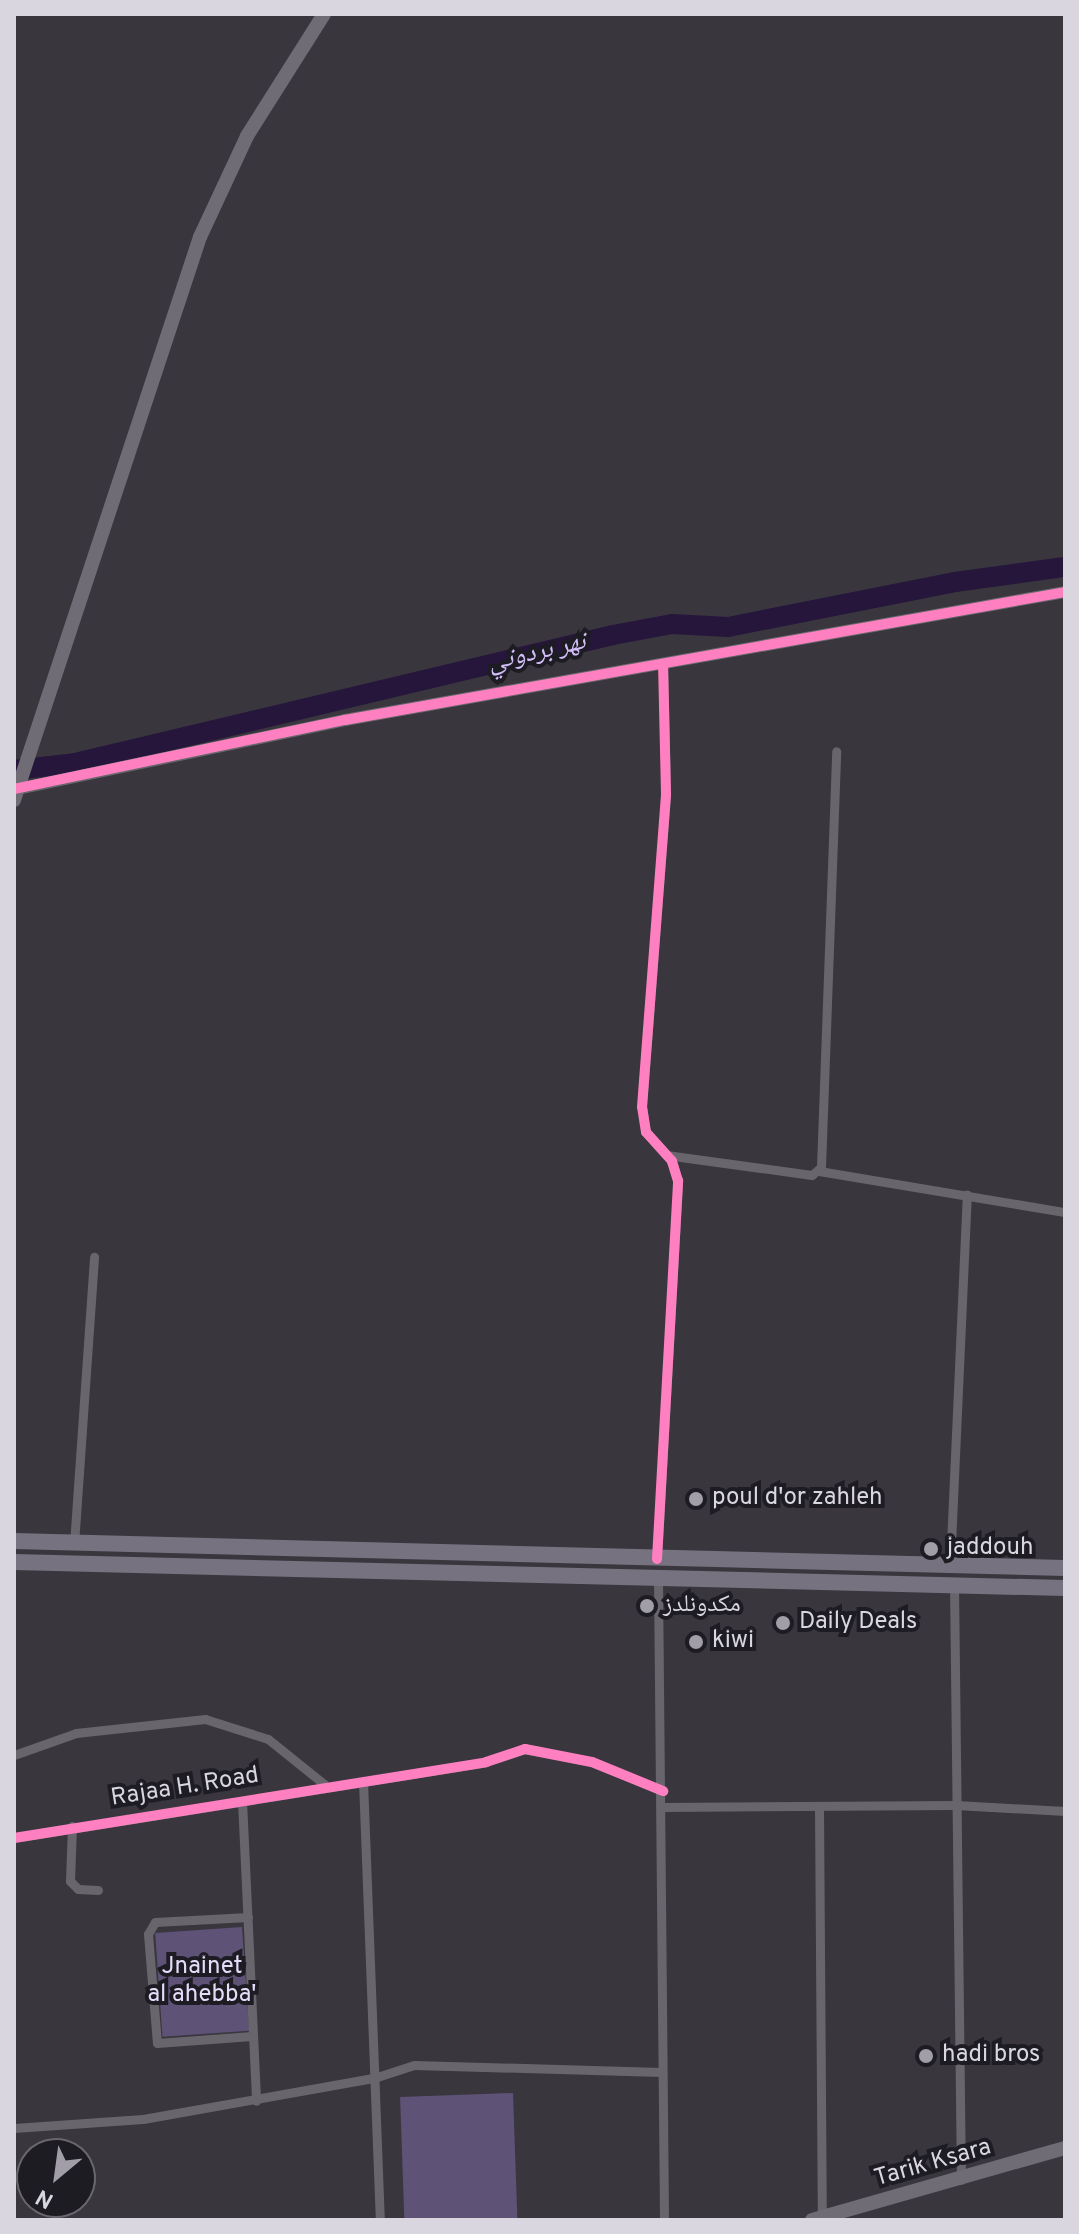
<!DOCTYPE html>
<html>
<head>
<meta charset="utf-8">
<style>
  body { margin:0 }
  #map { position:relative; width:1079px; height:2234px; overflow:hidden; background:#39363e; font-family:Overpass,"Noto Naskh Arabic",sans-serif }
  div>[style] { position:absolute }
  .green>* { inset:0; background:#5e5276; transform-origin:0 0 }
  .river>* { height:20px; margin:-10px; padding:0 10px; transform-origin:10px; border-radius:10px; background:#26163c }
  .minor>* { height:9px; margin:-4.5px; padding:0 4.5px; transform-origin:4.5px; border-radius:4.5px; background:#68666c }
  .tertiary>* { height:12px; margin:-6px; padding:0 6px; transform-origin:6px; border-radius:6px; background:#68666c }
  .secondary>* { height:14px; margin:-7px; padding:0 7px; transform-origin:7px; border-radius:7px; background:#6f6c76 }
  .trunk>* { height:16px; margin:-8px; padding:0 8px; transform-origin:8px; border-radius:8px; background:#77727f }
  .cycleway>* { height:10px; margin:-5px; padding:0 5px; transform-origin:5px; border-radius:5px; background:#ff80c0 }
  .dots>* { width:22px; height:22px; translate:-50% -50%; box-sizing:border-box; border:4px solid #1e1c23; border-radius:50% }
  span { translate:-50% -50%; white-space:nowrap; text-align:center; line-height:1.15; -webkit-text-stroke:8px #1e1c23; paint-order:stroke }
  .poi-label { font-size:24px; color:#d9d6df }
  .left { translate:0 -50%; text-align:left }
  .street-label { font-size:24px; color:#d9d6df }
  .park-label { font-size:24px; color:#e5dcfa }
  .water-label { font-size:26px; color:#d1bef9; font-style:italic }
  .frame { position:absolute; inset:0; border:16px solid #d9d6df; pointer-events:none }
  .north { position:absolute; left:16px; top:2138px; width:80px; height:80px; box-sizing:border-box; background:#1e1c23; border:2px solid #69666e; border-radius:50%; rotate:209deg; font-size:22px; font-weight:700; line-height:32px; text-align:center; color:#d9d6df }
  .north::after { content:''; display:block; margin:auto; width:28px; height:36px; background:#a19ea7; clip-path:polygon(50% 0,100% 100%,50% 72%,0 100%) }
</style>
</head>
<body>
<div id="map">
  <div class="green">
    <div style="left:242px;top:1927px;width:104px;height:87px;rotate:86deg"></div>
    <div style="left:513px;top:2093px;width:127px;height:113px;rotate:88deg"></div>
  </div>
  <div class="river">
    <div style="left:14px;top:770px;width:61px;rotate:-6.5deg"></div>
    <div style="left:75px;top:763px;width:553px;rotate:-13.38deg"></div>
    <div style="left:613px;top:635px;width:60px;rotate:-10.6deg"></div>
    <div style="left:672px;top:624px;width:56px;rotate:3.1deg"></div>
    <div style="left:728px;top:627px;width:231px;rotate:-11.2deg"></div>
    <div style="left:955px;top:582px;width:111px;rotate:-7.8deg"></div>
  </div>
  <div class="minor">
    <div style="left:666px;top:1155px;width:147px;rotate:7.8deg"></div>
    <div style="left:812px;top:1175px;width:12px;rotate:-42deg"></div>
    <div style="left:821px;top:1167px;width:416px;rotate:-87.9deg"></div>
    <div style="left:819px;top:1171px;width:249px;rotate:9.5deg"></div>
    <div style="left:74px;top:1544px;width:288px;rotate:-86deg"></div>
    <div style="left:657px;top:1559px;width:379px;rotate:-86.8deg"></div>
    <div style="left:678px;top:1181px;width:21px;rotate:-107deg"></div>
    <div style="left:672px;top:1161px;width:39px;rotate:-132deg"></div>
    <div style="left:646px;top:1132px;width:25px;rotate:-99deg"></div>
    <div style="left:642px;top:1107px;width:314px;rotate:-85.6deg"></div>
    <div style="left:666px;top:794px;width:129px;rotate:-91.3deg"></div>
    <div style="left:950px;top:1566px;width:372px;rotate:-87.4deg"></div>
    <div style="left:658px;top:1579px;width:641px;rotate:89.46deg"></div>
    <div style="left:954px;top:1584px;width:596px;rotate:89.33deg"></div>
    <div style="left:14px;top:1755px;width:66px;rotate:-19.5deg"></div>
    <div style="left:76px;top:1733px;width:130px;rotate:-6.2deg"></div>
    <div style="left:205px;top:1719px;width:66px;rotate:17.6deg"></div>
    <div style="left:268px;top:1739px;width:72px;rotate:38.8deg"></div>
    <div style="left:363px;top:1781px;width:439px;rotate:87.8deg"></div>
    <div style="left:242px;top:1801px;width:300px;rotate:87.3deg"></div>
    <div style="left:664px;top:1807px;width:292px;rotate:-0.4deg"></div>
    <div style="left:956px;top:1805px;width:109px;rotate:3.2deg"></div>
    <div style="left:819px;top:1808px;width:409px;rotate:89.6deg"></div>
    <div style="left:72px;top:1826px;width:55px;rotate:92.1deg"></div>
    <div style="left:70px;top:1881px;width:11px;rotate:45deg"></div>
    <div style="left:78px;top:1889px;width:20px;rotate:3deg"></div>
    <div style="left:14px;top:1838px;width:478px;rotate:-9.1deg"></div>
    <div style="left:486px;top:1762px;width:41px;rotate:-18.4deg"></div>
    <div style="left:525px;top:1749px;width:68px;rotate:11deg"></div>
    <div style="left:592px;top:1762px;width:77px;rotate:22.2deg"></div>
    <div style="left:248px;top:1917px;width:93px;rotate:176.9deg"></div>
    <div style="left:155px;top:1922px;width:14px;rotate:120deg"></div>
    <div style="left:148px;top:1934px;width:109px;rotate:85.3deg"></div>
    <div style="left:157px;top:2043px;width:95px;rotate:-4.2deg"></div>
    <div style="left:14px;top:2128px;width:129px;rotate:-4deg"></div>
    <div style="left:143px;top:2119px;width:235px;rotate:-10.1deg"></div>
    <div style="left:374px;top:2078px;width:42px;rotate:-18deg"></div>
    <div style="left:414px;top:2065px;width:247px;rotate:1.6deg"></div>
  </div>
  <div class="tertiary">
    <div style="left:18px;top:789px;width:334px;rotate:-11.9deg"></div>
    <div style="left:345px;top:720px;width:731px;rotate:-10.08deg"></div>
  </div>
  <div class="secondary">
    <div style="left:14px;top:800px;width:593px;rotate:-71.72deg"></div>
    <div style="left:200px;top:237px;width:111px;rotate:-65deg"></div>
    <div style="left:247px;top:136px;width:144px;rotate:-57.7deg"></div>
    <div style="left:812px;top:2220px;width:263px;rotate:-15.9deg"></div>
  </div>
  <div class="trunk">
    <div style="left:14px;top:1541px;width:1051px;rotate:1.47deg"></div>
    <div style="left:14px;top:1562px;width:1051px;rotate:1.42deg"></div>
  </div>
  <div class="cycleway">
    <div style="left:14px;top:789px;width:338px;rotate:-11.8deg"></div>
    <div style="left:345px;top:720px;width:731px;rotate:-10.08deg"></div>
    <div style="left:657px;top:1559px;width:379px;rotate:-86.8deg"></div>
    <div style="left:678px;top:1181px;width:21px;rotate:-107deg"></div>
    <div style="left:672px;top:1161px;width:39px;rotate:-132deg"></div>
    <div style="left:646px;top:1132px;width:25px;rotate:-99deg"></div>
    <div style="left:642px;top:1107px;width:314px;rotate:-85.6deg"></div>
    <div style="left:666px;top:794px;width:129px;rotate:-91.3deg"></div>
    <div style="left:14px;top:1838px;width:478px;rotate:-9.1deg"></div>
    <div style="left:486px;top:1762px;width:41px;rotate:-18.4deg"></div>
    <div style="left:525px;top:1749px;width:68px;rotate:11deg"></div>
    <div style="left:592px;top:1762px;width:77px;rotate:22.2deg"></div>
  </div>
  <div class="dots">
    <div style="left:696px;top:1499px;background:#a19ea7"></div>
    <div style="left:931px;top:1549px;background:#a19ea7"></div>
    <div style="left:647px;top:1606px;background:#a19ea7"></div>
    <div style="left:783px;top:1623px;background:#a19ea7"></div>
    <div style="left:696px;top:1642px;background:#a19ea7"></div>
    <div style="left:926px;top:2056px;background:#a19ea7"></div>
  </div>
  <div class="poi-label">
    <span class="left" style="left:712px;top:1499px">poul d'or zahleh</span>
    <span class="left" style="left:947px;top:1549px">jaddouh</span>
    <span class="left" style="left:663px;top:1606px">مكدونلدز</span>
    <span class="left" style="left:799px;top:1623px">Daily Deals</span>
    <span class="left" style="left:712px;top:1642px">kiwi</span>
    <span class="left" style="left:942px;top:2056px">hadi bros</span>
  </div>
  <div class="street-label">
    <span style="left:185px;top:1788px;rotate:-9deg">Rajaa H. Road</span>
    <span style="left:933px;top:2164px;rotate:-16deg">Tarik Ksara</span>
  </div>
  <div class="park-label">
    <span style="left:202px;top:1982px">Jnainet<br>al ahebba'</span>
  </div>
  <div class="water-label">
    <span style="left:537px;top:653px;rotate:-13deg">نهر بردوني</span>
  </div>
  <div class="frame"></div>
  <div class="north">N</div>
</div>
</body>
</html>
